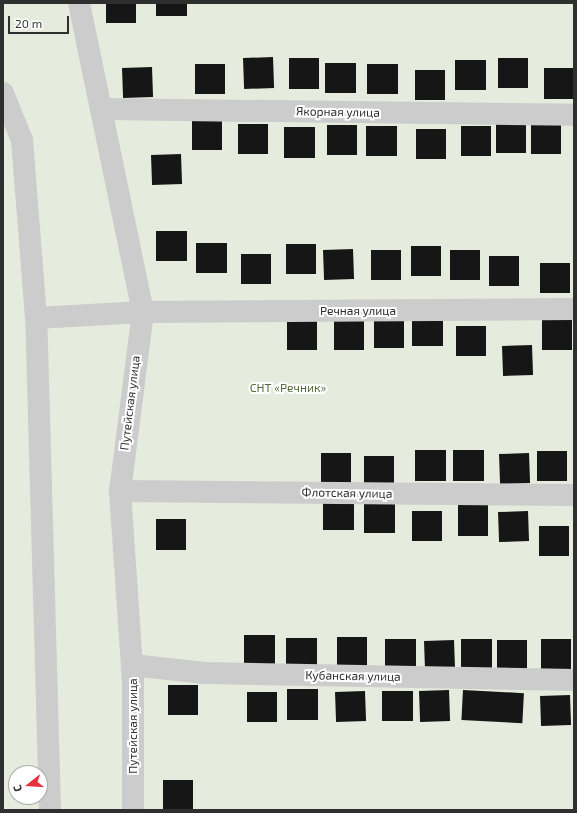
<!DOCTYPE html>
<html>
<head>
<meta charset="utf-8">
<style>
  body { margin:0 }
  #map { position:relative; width:577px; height:813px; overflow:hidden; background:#fff; font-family:"Exo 2",sans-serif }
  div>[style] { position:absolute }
  .green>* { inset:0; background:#e5ecdd }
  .building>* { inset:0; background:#161616; transform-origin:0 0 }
  .minor>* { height:22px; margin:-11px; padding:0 11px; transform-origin:11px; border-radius:11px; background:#ccc }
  span { translate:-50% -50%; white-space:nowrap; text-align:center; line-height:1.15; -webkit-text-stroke:4px #fff; paint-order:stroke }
  .street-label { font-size:12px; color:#2f2f2f }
  .park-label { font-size:12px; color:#536c3c }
  .frame { position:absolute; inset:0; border:4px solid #2f2f2f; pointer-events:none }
  .north { position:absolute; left:8px; top:765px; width:40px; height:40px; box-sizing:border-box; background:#fff; border:1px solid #acacac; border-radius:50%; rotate:253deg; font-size:11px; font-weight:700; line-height:16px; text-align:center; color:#2f2f2f }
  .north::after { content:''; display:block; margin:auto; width:14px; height:18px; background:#e7313f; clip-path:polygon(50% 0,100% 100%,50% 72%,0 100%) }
  .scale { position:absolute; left:8px; top:16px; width:61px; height:18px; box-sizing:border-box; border:2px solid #2f2f2f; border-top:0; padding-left:5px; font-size:12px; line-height:14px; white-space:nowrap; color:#2f2f2f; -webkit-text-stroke:3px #fff; paint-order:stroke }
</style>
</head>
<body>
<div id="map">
  <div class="green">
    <div style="clip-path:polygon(evenodd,3px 3px,574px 3px,574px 810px,3px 810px,3px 3px,16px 773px,40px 773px,40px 797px,16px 797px,16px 773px)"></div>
  </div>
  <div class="building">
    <div style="left:106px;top:3px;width:30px;height:20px"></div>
    <div style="left:156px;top:3px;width:31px;height:13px"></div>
    <div style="left:273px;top:57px;width:31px;height:30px;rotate:88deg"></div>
    <div style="left:289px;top:58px;width:30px;height:31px"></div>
    <div style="left:498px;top:58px;width:30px;height:30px"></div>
    <div style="left:455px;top:60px;width:31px;height:30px"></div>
    <div style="left:325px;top:63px;width:31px;height:30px"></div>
    <div style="left:195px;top:64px;width:30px;height:30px"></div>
    <div style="left:367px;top:64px;width:31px;height:30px"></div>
    <div style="left:152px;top:67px;width:30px;height:30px;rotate:88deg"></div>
    <div style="left:544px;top:68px;width:30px;height:31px"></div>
    <div style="left:415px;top:70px;width:30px;height:30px"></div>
    <div style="left:222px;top:120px;width:30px;height:30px;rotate:90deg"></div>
    <div style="left:496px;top:123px;width:30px;height:30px"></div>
    <div style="left:531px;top:123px;width:30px;height:31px"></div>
    <div style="left:238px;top:124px;width:30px;height:30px"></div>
    <div style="left:327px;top:125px;width:30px;height:30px"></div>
    <div style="left:397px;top:126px;width:30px;height:31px;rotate:90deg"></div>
    <div style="left:461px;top:126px;width:30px;height:30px"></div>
    <div style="left:284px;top:127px;width:31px;height:31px"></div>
    <div style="left:416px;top:129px;width:30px;height:30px"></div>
    <div style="left:181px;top:154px;width:30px;height:30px;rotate:88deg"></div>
    <div style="left:156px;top:231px;width:31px;height:30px"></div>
    <div style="left:196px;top:243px;width:31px;height:30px"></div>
    <div style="left:286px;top:244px;width:30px;height:30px"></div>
    <div style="left:411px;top:246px;width:30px;height:30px"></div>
    <div style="left:353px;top:249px;width:30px;height:30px;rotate:88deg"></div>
    <div style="left:371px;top:250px;width:30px;height:30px"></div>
    <div style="left:480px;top:250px;width:30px;height:30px;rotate:90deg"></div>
    <div style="left:241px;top:254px;width:30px;height:30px"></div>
    <div style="left:489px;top:256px;width:30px;height:30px"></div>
    <div style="left:540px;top:263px;width:30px;height:30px"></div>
    <div style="left:412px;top:316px;width:31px;height:30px"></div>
    <div style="left:374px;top:318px;width:30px;height:30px"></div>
    <div style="left:317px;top:319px;width:31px;height:30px;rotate:90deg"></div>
    <div style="left:364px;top:319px;width:31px;height:30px;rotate:90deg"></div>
    <div style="left:572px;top:319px;width:31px;height:30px;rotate:90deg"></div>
    <div style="left:456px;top:326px;width:30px;height:30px"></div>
    <div style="left:532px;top:345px;width:30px;height:30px;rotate:88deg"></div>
    <div style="left:415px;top:450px;width:31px;height:31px"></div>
    <div style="left:484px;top:450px;width:31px;height:31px;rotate:90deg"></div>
    <div style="left:537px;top:451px;width:30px;height:30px"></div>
    <div style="left:321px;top:453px;width:30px;height:30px"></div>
    <div style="left:529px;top:453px;width:30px;height:30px;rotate:88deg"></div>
    <div style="left:364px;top:456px;width:30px;height:30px"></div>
    <div style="left:354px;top:500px;width:30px;height:31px;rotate:90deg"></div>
    <div style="left:364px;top:502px;width:31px;height:31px"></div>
    <div style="left:488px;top:505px;width:31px;height:30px;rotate:90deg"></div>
    <div style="left:412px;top:511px;width:30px;height:30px"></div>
    <div style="left:528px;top:511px;width:30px;height:30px;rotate:88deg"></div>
    <div style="left:156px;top:519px;width:30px;height:31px"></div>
    <div style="left:569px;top:526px;width:30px;height:30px;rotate:90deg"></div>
    <div style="left:244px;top:635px;width:31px;height:30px"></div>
    <div style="left:337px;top:637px;width:30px;height:31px"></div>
    <div style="left:286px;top:638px;width:31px;height:30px"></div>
    <div style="left:416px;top:639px;width:30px;height:31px;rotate:90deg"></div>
    <div style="left:461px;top:639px;width:31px;height:30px"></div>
    <div style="left:541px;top:639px;width:30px;height:30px"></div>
    <div style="left:454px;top:640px;width:30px;height:30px;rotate:88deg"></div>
    <div style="left:497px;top:640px;width:30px;height:30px"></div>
    <div style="left:168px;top:685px;width:30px;height:30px"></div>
    <div style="left:287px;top:689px;width:31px;height:31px"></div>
    <div style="left:449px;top:690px;width:31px;height:30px;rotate:88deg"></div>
    <div style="left:463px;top:690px;width:61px;height:30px;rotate:3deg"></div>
    <div style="left:365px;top:691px;width:30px;height:30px;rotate:88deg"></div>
    <div style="left:382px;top:691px;width:31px;height:30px"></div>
    <div style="left:247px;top:692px;width:30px;height:30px"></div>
    <div style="left:570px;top:695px;width:30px;height:30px;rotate:88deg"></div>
    <div style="left:163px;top:780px;width:30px;height:30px"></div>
  </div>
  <div class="minor">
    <div style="left:79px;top:3px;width:316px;rotate:78.3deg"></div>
    <div style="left:143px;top:312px;width:180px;rotate:97.3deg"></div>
    <div style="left:120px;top:491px;width:189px;rotate:86.1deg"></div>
    <div style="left:133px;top:680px;width:130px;rotate:90deg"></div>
    <div style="left:3px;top:93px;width:51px;rotate:68deg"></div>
    <div style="left:22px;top:140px;width:179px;rotate:85.5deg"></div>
    <div style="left:101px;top:109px;width:473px;rotate:0.7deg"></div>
    <div style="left:120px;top:491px;width:454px;rotate:0.5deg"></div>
    <div style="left:132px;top:665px;width:73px;rotate:6.3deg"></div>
    <div style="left:205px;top:673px;width:369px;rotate:1.1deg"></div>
    <div style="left:50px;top:810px;width:492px;rotate:-91.6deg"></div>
    <div style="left:36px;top:318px;width:107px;rotate:-3.2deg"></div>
    <div style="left:143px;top:312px;width:431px;rotate:-0.4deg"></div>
  </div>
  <div class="street-label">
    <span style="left:338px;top:112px;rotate:1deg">Якорная улица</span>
    <span style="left:358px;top:311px">Речная улица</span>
    <span style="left:130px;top:403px;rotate:-83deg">Путейская улица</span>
    <span style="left:347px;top:493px;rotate:1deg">Флотская улица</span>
    <span style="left:353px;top:676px;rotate:1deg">Кубанская улица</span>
    <span style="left:133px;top:726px;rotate:-90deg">Путейская улица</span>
  </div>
  <div class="park-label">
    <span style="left:288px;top:388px">СНТ «Речник»</span>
  </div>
  <div class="frame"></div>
  <div class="north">С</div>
  <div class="scale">20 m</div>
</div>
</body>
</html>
